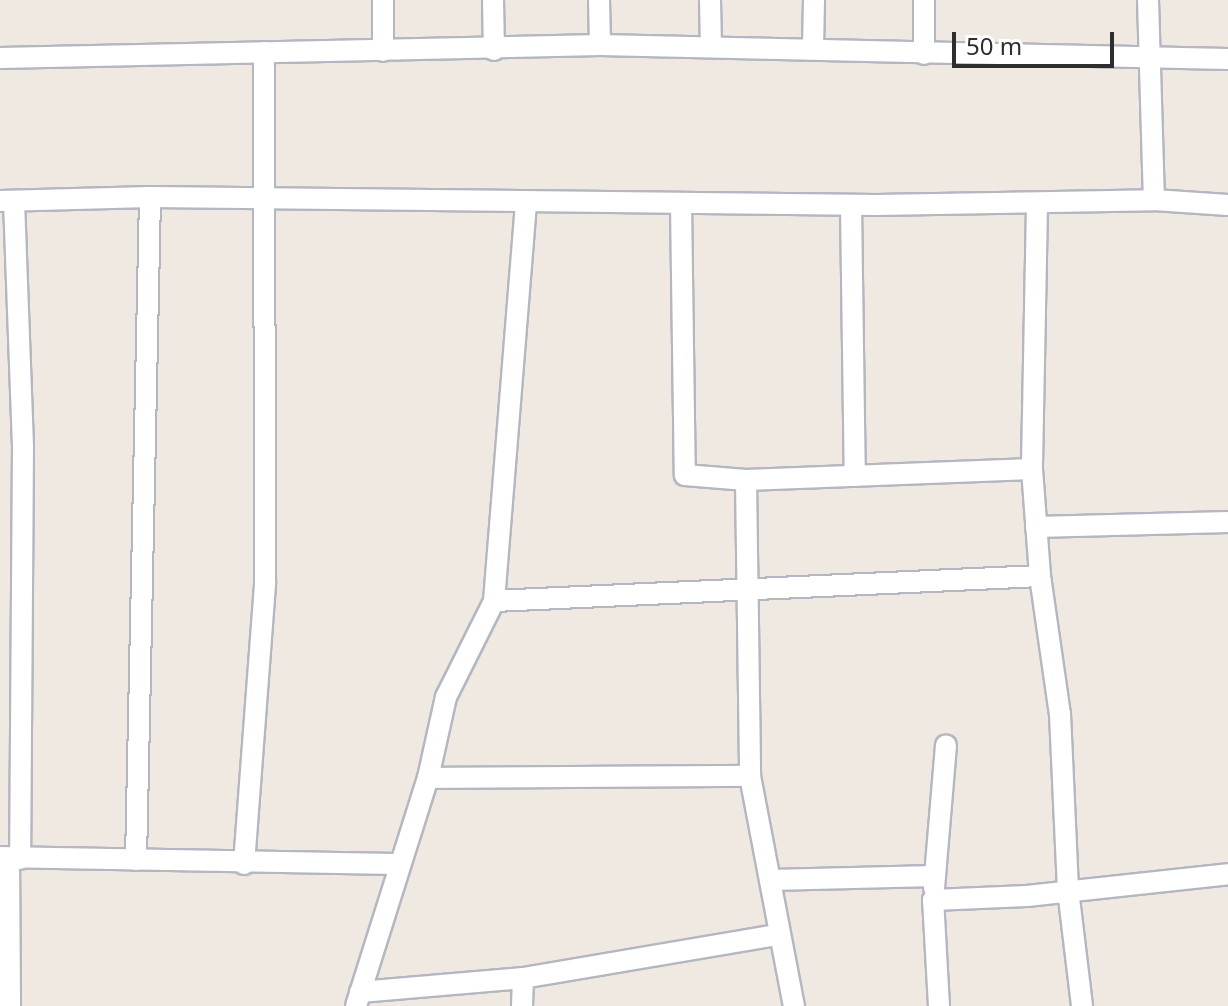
<!DOCTYPE html>
<html>
<head>
<meta charset="utf-8">
<style>
  body { margin:0 }
  #map { position:relative; width:1228px; height:1006px; overflow:hidden; background:#efe9e1; font-family:"Noto Sans",sans-serif }
  div>[style] { position:absolute }
  .roads { filter:drop-shadow(2px 0 #b4b7c1) drop-shadow(-2px 0 #b4b7c1) drop-shadow(0 2px #b4b7c1) drop-shadow(0 -2px #b4b7c1) }
  .street>* { height:20px; margin:-10px; padding:0 10px; transform-origin:10px; border-radius:10px; background:#fff }
  span { translate:-50% -50%; white-space:nowrap; text-align:center; line-height:1.15; -webkit-text-stroke:6px #fff; paint-order:stroke }
  .scale { position:absolute; left:952px; top:32px; width:162px; height:36px; box-sizing:border-box; border:4px solid #2e2e2e; border-top:0; padding-left:10px; font-size:24px; line-height:28px; white-space:nowrap; color:#2e2e2e; -webkit-text-stroke:6px #fff; paint-order:stroke }
</style>
</head>
<body>
<div id="map">
  <div class="roads">
    <div class="street">
      <div style="left:383px;top:0;width:51px;rotate:90deg"></div>
      <div style="left:493px;top:0;width:50px;rotate:88.9deg"></div>
      <div style="left:599px;top:0;width:45px;rotate:88.7deg"></div>
      <div style="left:710px;top:0;width:46px;rotate:88.8deg"></div>
      <div style="left:924px;top:0;width:54px;rotate:90deg"></div>
      <div style="left:1148px;top:0;width:200px;rotate:88.3deg"></div>
      <div style="left:813px;top:48px;width:48px;rotate:-88.8deg"></div>
      <div style="left:0;top:58px;width:600px;rotate:-1.24deg"></div>
      <div style="left:600px;top:45px;width:628px;rotate:1.28deg"></div>
      <div style="left:0;top:201px;width:150px;rotate:-1.5deg"></div>
      <div style="left:150px;top:197px;width:726px;rotate:0.63deg"></div>
      <div style="left:876px;top:205px;width:278px;rotate:-1deg"></div>
      <div style="left:1154px;top:200px;width:74px;rotate:3.9deg"></div>
      <div style="left:14px;top:201px;width:245px;rotate:87.9deg"></div>
      <div style="left:23px;top:446px;width:413px;rotate:90.4deg"></div>
      <div style="left:681px;top:203px;width:272px;rotate:89.2deg"></div>
      <div style="left:685px;top:475px;width:61px;rotate:4.7deg"></div>
      <div style="left:746px;top:480px;width:286px;rotate:-2.2deg"></div>
      <div style="left:851px;top:205px;width:271px;rotate:89.2deg"></div>
      <div style="left:1037px;top:205px;width:264px;rotate:91.1deg"></div>
      <div style="left:1032px;top:469px;width:107px;rotate:85.7deg"></div>
      <div style="left:1040px;top:576px;width:139px;rotate:81.8deg"></div>
      <div style="left:1060px;top:714px;width:176px;rotate:87.4deg"></div>
      <div style="left:1068px;top:890px;width:117px;rotate:83.1deg"></div>
      <div style="left:746px;top:480px;width:296px;rotate:89.2deg"></div>
      <div style="left:750px;top:776px;width:234px;rotate:79.2deg"></div>
      <div style="left:1036px;top:527px;width:192px;rotate:-1.5deg"></div>
      <div style="left:494px;top:601px;width:547px;rotate:-2.62deg"></div>
      <div style="left:428px;top:778px;width:322px;rotate:-0.4deg"></div>
      <div style="left:0;top:857px;width:400px;rotate:1deg"></div>
      <div style="left:9px;top:858px;width:148px;rotate:89.6deg"></div>
      <div style="left:136px;top:860px;width:663px;rotate:-88.79deg"></div>
      <div style="left:244px;top:864px;width:282px;rotate:-85.7deg"></div>
      <div style="left:265px;top:583px;width:531px;rotate:-90.11deg"></div>
      <div style="left:770px;top:880px;width:165px;rotate:-1.4deg"></div>
      <div style="left:934px;top:888px;width:143px;rotate:-85.2deg"></div>
      <div style="left:360px;top:992px;width:164px;rotate:-4.9deg"></div>
      <div style="left:523px;top:978px;width:258px;rotate:-9.6deg"></div>
      <div style="left:356px;top:1006px;width:239px;rotate:-72.5deg"></div>
      <div style="left:428px;top:778px;width:83px;rotate:-77.5deg"></div>
      <div style="left:446px;top:697px;width:107px;rotate:-63.4deg"></div>
      <div style="left:494px;top:601px;width:400px;rotate:-85.4deg"></div>
      <div style="left:522px;top:1006px;width:28px;rotate:-88deg"></div>
      <div style="left:939px;top:1006px;width:106px;rotate:-93.2deg"></div>
      <div style="left:933px;top:900px;width:94px;rotate:-2.4deg"></div>
      <div style="left:1027px;top:896px;width:202px;rotate:-6.2deg"></div>
    </div>
  </div>
  <div class="scale">50 m</div>
</div>
</body>
</html>
